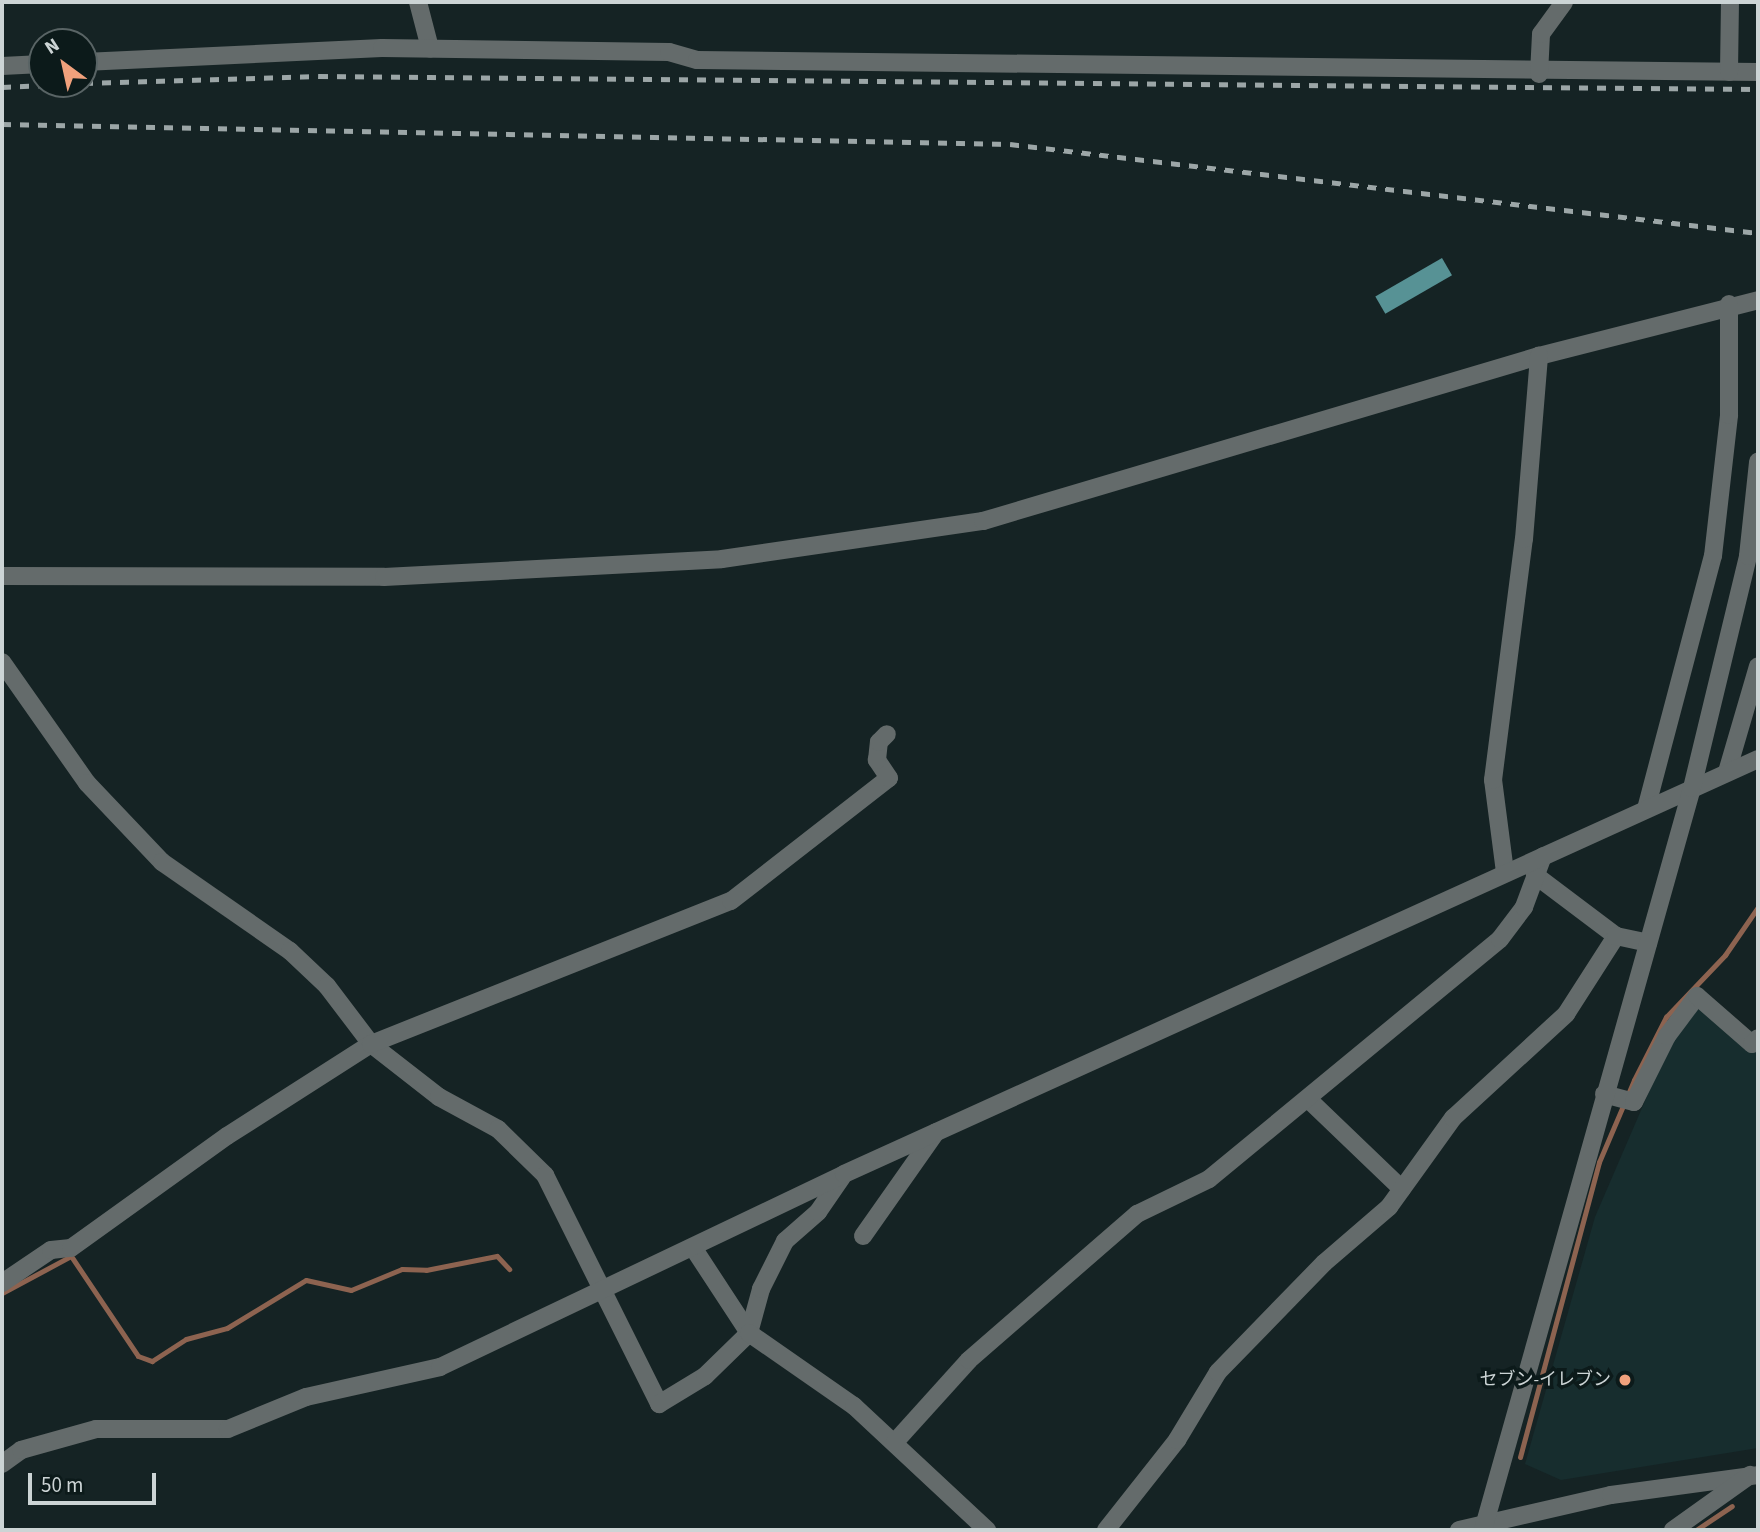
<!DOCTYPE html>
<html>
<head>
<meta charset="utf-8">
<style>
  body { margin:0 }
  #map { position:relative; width:1760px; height:1532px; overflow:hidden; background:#152324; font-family:"Source Sans 3","Noto Sans JP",sans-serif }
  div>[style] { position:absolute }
  .built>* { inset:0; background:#172d2e }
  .stream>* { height:5px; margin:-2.5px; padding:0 2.5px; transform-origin:2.5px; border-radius:2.5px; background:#8d6350 }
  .building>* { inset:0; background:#579295; transform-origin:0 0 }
  .minor>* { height:18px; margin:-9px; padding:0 9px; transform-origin:9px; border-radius:9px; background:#646b6b }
  .rail>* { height:5px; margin-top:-2.5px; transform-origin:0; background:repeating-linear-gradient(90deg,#9ca6a7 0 9px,transparent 0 18px) }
  .dots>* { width:19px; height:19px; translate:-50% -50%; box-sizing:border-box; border:4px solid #0c1a1a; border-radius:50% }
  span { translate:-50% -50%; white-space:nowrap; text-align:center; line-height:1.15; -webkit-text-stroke:7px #0c1a1a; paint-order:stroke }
  .poi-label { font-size:18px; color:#ccd4d5 }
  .right { translate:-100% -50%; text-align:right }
  .frame { position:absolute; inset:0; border:4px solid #ccd4d5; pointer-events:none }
  .north { position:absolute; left:28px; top:28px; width:70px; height:70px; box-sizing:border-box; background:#0c1a1a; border:2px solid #596465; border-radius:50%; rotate:327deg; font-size:19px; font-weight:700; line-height:28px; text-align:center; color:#ccd4d5 }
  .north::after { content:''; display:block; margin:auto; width:24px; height:32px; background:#f1a17c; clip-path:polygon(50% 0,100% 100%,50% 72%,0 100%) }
  .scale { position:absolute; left:28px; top:1473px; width:128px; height:32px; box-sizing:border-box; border:4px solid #ccd4d5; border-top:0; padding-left:9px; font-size:21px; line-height:24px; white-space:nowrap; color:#ccd4d5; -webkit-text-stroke:5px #0c1a1a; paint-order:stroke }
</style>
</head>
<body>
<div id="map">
  <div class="built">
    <div style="clip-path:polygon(1701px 1005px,1758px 1043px,1758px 1448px,1561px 1480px,1525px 1464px,1595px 1217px,1673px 1036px)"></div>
  </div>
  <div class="stream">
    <div style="left:2px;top:1293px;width:78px;rotate:-28.2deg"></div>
    <div style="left:71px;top:1256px;width:120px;rotate:56.2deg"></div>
    <div style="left:138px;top:1356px;width:15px;rotate:20deg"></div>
    <div style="left:152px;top:1361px;width:40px;rotate:-32.9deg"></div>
    <div style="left:186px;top:1339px;width:42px;rotate:-15deg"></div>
    <div style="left:227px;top:1328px;width:92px;rotate:-31.3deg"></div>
    <div style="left:306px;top:1280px;width:46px;rotate:12.5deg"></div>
    <div style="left:351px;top:1290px;width:55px;rotate:-22.4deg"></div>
    <div style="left:402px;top:1269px;width:24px;rotate:2deg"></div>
    <div style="left:426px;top:1270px;width:72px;rotate:-11.2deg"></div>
    <div style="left:497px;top:1256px;width:18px;rotate:47deg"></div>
    <div style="left:1520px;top:1457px;width:305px;rotate:-75deg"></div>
    <div style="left:1599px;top:1162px;width:89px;rotate:-66.9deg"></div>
    <div style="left:1634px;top:1080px;width:71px;rotate:-63.1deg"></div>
    <div style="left:1666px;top:1017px;width:86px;rotate:-46.4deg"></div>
    <div style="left:1725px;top:955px;width:58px;rotate:-55.5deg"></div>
    <div style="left:1696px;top:1530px;width:43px;rotate:-33.7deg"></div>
  </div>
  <div class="building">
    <div style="left:1442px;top:258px;width:20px;height:77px;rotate:60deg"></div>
  </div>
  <div class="minor">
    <div style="left:418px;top:2px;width:48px;rotate:75.4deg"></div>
    <div style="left:84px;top:62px;width:298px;rotate:-2.7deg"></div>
    <div style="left:382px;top:48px;width:287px;rotate:0.8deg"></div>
    <div style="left:669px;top:52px;width:29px;rotate:16deg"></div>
    <div style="left:697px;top:60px;width:1061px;rotate:0.65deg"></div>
    <div style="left:2px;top:66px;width:40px;rotate:-2.9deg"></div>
    <div style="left:1729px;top:72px;width:70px;rotate:-89.2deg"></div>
    <div style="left:1539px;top:74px;width:40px;rotate:-87.1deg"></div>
    <div style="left:1541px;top:34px;width:39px;rotate:-54deg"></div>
    <div style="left:2px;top:576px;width:382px;rotate:0.1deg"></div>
    <div style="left:384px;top:577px;width:338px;rotate:-3deg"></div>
    <div style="left:722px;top:559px;width:264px;rotate:-8.3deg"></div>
    <div style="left:983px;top:521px;width:580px;rotate:-16.53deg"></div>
    <div style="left:1539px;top:356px;width:226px;rotate:-14.3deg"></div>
    <div style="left:2px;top:662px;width:148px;rotate:54.9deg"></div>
    <div style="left:87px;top:783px;width:109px;rotate:46.5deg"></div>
    <div style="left:162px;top:862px;width:156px;rotate:34.8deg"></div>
    <div style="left:290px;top:951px;width:51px;rotate:43.4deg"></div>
    <div style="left:327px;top:986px;width:73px;rotate:52.8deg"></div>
    <div style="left:371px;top:1044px;width:86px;rotate:37.9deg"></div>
    <div style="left:439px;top:1097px;width:67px;rotate:28.5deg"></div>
    <div style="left:498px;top:1129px;width:66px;rotate:44.4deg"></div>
    <div style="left:545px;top:1175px;width:256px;rotate:63.5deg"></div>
    <div style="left:659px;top:1404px;width:54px;rotate:-31.3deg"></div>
    <div style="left:705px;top:1376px;width:62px;rotate:-44.3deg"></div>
    <div style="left:749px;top:1333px;width:46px;rotate:-74.7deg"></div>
    <div style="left:761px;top:1289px;width:54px;rotate:-63.4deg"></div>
    <div style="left:785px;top:1241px;width:44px;rotate:-41.3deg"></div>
    <div style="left:818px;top:1212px;width:42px;rotate:-55.6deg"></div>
    <div style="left:1727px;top:772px;width:110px;rotate:-73.7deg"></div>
    <div style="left:1646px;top:809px;width:262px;rotate:-75.2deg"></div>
    <div style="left:1713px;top:556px;width:142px;rotate:-83.5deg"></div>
    <div style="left:1729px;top:415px;width:111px;rotate:-90deg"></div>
    <div style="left:1505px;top:872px;width:93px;rotate:-97.4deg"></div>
    <div style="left:1493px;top:780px;width:243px;rotate:-82.7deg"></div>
    <div style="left:1524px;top:539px;width:184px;rotate:-85.3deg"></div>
    <div style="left:1535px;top:875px;width:101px;rotate:37deg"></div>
    <div style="left:1604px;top:1094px;width:31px;rotate:15deg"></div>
    <div style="left:1634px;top:1102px;width:74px;rotate:-63.4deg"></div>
    <div style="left:1667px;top:1036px;width:50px;rotate:-53.1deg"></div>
    <div style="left:1697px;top:996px;width:73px;rotate:41.1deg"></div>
    <div style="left:1752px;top:1044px;width:8px;rotate:-45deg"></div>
    <div style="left:1308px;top:1099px;width:130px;rotate:43.8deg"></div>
    <div style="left:863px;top:1236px;width:127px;rotate:-54.9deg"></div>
    <div style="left:694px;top:1249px;width:100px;rotate:56.8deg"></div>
    <div style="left:749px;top:1333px;width:128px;rotate:34.8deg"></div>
    <div style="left:854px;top:1406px;width:182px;rotate:43deg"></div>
    <div style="left:2px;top:1283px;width:59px;rotate:-34deg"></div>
    <div style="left:51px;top:1250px;width:20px;rotate:-6deg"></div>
    <div style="left:71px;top:1248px;width:192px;rotate:-35.7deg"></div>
    <div style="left:227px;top:1136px;width:171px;rotate:-32.6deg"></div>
    <div style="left:371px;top:1044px;width:387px;rotate:-21.7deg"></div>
    <div style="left:731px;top:901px;width:200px;rotate:-37.9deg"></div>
    <div style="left:889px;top:778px;width:22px;rotate:-124deg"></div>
    <div style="left:877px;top:760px;width:18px;rotate:-84deg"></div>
    <div style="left:879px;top:742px;width:11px;rotate:-45deg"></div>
    <div style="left:895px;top:1442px;width:110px;rotate:-47.9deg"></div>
    <div style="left:969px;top:1360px;width:223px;rotate:-41deg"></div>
    <div style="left:1137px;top:1214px;width:80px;rotate:-25.9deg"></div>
    <div style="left:1209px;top:1179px;width:377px;rotate:-39.5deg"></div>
    <div style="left:1500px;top:939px;width:40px;rotate:-53deg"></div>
    <div style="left:1524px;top:907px;width:54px;rotate:-69.6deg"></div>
    <div style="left:2px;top:1464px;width:24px;rotate:-36deg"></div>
    <div style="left:21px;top:1450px;width:78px;rotate:-15.6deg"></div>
    <div style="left:96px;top:1429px;width:132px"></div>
    <div style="left:228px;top:1429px;width:84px;rotate:-22.3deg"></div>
    <div style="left:306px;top:1397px;width:137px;rotate:-12.6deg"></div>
    <div style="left:440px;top:1367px;width:448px;rotate:-25.5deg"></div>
    <div style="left:844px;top:1174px;width:1004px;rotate:-24.42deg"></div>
    <div style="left:1106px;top:1530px;width:115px;rotate:-51.7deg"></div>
    <div style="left:1177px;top:1440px;width:79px;rotate:-58.9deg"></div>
    <div style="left:1218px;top:1372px;width:152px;rotate:-45.8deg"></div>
    <div style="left:1324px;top:1263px;width:86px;rotate:-40.7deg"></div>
    <div style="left:1389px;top:1207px;width:110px;rotate:-54.3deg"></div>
    <div style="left:1453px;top:1118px;width:154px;rotate:-42.6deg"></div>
    <div style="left:1566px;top:1014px;width:93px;rotate:-57.3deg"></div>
    <div style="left:1616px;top:936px;width:33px;rotate:12deg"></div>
    <div style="left:1459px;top:1530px;width:156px;rotate:-13deg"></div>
    <div style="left:1611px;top:1495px;width:148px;rotate:-7.7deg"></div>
    <div style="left:1483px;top:1530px;width:771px;rotate:-74.27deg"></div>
    <div style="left:1692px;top:788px;width:239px;rotate:-76.4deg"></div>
    <div style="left:1748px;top:556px;width:95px;rotate:-83.9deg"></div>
    <div style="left:1673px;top:1530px;width:95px;rotate:-35.5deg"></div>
  </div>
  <div class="rail">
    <div style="left:84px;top:83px;width:235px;rotate:-1.7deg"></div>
    <div style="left:319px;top:76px;width:1439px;rotate:0.52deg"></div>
    <div style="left:2px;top:87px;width:65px;rotate:-2.6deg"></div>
    <div style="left:2px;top:124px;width:1008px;rotate:1.14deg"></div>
    <div style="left:1010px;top:144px;width:753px;rotate:6.79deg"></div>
  </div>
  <div class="dots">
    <div style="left:1625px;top:1380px;background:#f1a17c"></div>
  </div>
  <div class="poi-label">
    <span class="right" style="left:1611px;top:1380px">セブン-イレブン</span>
  </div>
  <div class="frame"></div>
  <div class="north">N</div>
  <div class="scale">50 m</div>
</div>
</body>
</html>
